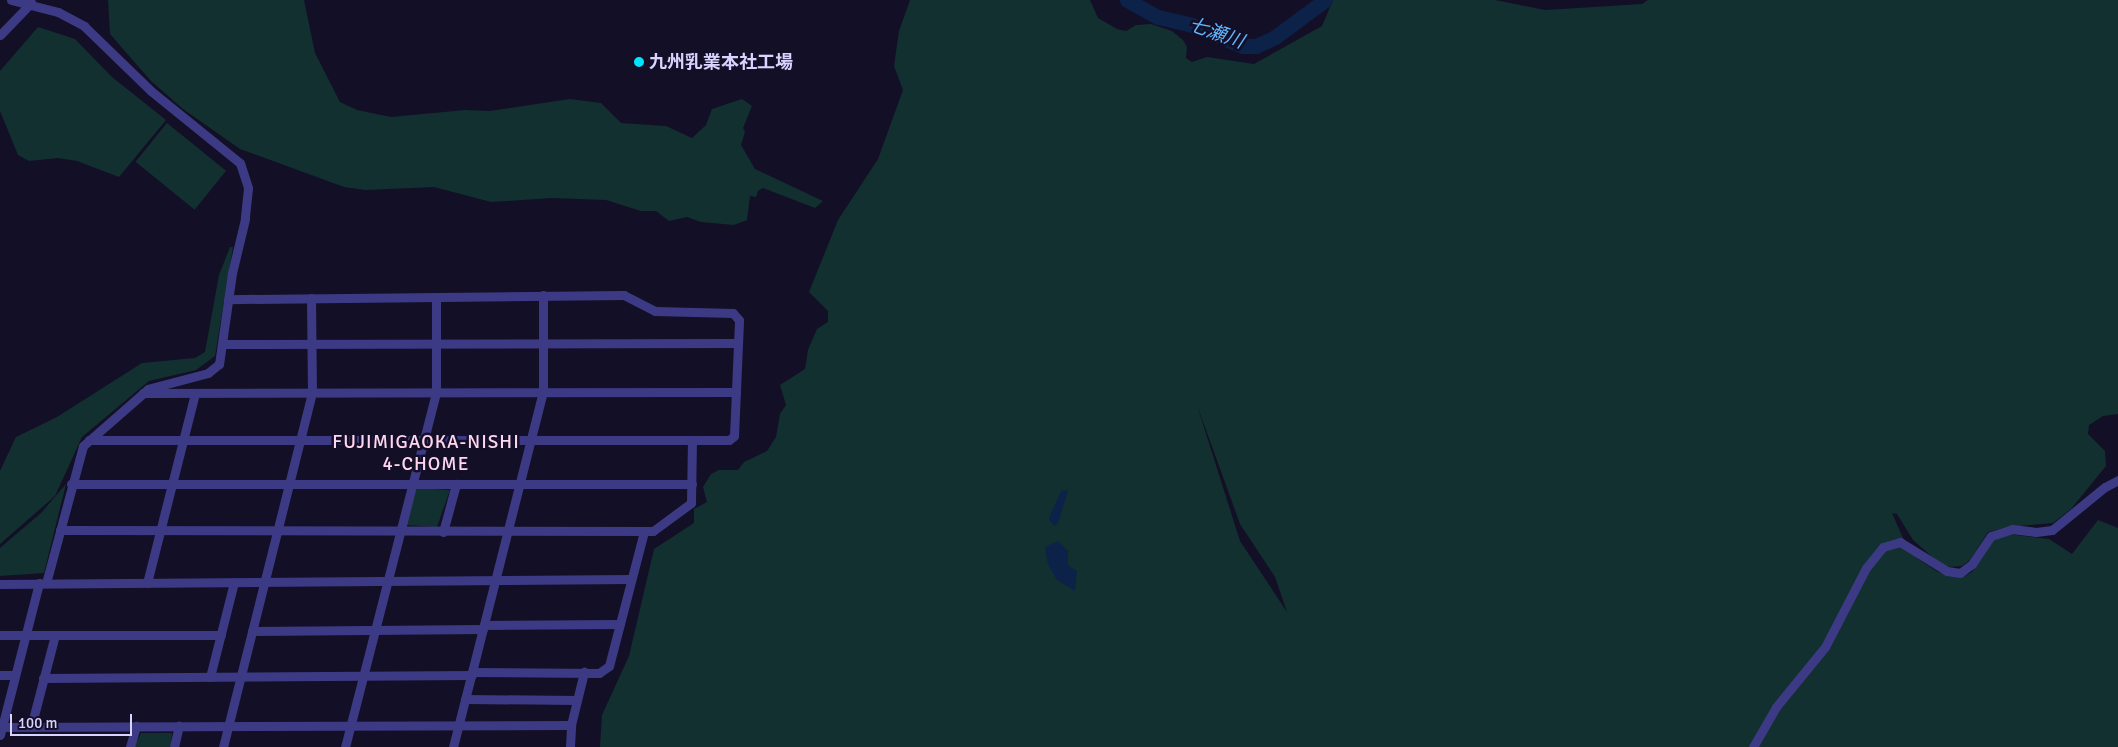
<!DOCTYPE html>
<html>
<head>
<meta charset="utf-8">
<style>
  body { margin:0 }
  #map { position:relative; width:2118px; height:747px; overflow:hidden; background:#130f26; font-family:Signika,"Noto Sans JP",sans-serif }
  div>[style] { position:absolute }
  .green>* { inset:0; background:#12302f; transform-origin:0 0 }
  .water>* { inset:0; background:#0c2248 }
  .river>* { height:15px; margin:-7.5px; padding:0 7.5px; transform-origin:7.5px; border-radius:7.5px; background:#0c2248 }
  .minor>* { height:9px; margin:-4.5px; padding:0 4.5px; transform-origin:4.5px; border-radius:4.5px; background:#3d3a85 }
  .dots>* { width:14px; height:14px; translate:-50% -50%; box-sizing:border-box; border:2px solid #130f26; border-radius:50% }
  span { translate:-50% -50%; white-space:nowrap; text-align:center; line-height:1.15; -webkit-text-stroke:5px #130f26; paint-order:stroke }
  .poi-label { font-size:18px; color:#d9d4ff; font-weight:700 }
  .left { translate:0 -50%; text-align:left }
  .water-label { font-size:19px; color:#62b6ff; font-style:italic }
  .neighbourhood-label { font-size:19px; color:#ffd6f0; letter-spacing:1px }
  .scale { position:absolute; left:10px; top:714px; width:122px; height:22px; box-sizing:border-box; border:2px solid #d9d4ff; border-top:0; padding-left:6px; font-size:15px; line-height:18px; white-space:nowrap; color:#d9d4ff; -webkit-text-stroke:4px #130f26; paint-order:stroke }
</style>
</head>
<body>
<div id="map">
  <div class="green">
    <div style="clip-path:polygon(108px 0,304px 0,315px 53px,340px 102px,357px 110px,391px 117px,465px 110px,490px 111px,570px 99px,601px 103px,621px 123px,666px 126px,692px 138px,706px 125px,712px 109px,742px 99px,752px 106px,743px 128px,745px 132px,741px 145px,755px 169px,823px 201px,815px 208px,763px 188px,758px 191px,756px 197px,750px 196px,747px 220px,734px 225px,701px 222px,687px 217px,669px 221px,656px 211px,641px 211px,606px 200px,552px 198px,491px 202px,434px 187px,365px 190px,344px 187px,240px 149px,183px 109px,151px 81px,110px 34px)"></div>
    <div style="clip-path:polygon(evenodd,910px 0,1090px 0,1098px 18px,1117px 29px,1126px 31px,1136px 25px,1151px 24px,1172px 31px,1183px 40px,1187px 47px,1186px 58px,1192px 62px,1207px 57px,1254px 64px,1322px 26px,1333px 0,1495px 0,1545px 10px,1642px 4px,1648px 0,2118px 0,2118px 414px,2103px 416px,2089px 425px,2088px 434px,2105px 451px,2106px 466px,2071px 509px,2053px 523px,2007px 527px,1988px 532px,1970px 560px,1962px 566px,1950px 567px,1939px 563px,1913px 540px,1897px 514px,1892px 513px,1906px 545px,1918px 559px,1938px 572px,1961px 578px,1972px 572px,1991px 541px,2008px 534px,2049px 539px,2072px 554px,2098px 520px,2118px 528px,2118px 747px,600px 747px,602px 715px,629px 656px,654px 549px,694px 523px,694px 509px,707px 502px,703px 487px,711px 474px,719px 470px,738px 470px,744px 462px,767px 451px,776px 437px,780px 414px,786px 405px,780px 385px,805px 369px,808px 350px,817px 329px,828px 322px,828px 311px,809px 292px,838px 220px,878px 159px,903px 90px,894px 66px,899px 31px,910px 0,1197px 405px,1240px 524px,1275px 577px,1287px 612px,1240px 541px,1197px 405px)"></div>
    <div style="clip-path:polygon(38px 27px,75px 39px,112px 77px,166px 120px,119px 177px,77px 161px,58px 158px,29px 161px,18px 155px,0 111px,0 71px)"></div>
    <div style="left:167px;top:123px;width:76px;height:50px;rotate:39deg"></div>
    <div style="clip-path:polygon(230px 247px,233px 247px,215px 356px,196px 370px,149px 381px,82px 437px,55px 496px,0 544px,0 471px,16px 437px,57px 417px,142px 363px,195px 358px,205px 352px,219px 275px)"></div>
    <div style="clip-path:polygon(66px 484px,44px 573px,0 576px,0 548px,41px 513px)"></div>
    <div style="clip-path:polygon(417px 488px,450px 490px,437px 527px,405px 525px)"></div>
    <div style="clip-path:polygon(141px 733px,172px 733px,171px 747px,134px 747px)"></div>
  </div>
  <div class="water">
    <div style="clip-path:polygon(1068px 490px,1058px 524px,1054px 526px,1049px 519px,1052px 511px,1061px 491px)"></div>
    <div style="clip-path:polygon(1058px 541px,1068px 551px,1068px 565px,1077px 571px,1075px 591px,1057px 580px,1048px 564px,1045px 547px)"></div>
  </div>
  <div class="river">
    <div style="left:1127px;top:0;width:35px;rotate:29deg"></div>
    <div style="left:1158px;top:17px;width:35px;rotate:13deg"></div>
    <div style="left:1192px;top:25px;width:55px;rotate:22.4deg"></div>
    <div style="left:1243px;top:46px;width:13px"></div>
    <div style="left:1256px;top:46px;width:21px;rotate:-25deg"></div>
    <div style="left:1275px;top:37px;width:62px;rotate:-36.5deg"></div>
  </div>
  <div class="minor">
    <div style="left:11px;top:0;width:49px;rotate:14.3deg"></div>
    <div style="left:58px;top:12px;width:30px;rotate:28deg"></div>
    <div style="left:84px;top:26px;width:93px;rotate:44.1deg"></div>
    <div style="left:151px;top:91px;width:114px;rotate:39deg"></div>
    <div style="left:240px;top:163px;width:26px;rotate:72deg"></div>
    <div style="left:248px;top:188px;width:31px;rotate:96deg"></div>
    <div style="left:245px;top:219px;width:56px;rotate:103.5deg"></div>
    <div style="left:232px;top:273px;width:92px;rotate:98.1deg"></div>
    <div style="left:219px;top:364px;width:14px;rotate:141deg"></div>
    <div style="left:208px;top:373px;width:62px;rotate:165.1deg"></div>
    <div style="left:148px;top:389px;width:86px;rotate:138.8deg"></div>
    <div style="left:83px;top:446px;width:142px;rotate:105.1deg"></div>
    <div style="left:0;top:35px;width:45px;rotate:-45.9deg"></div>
    <div style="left:223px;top:344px;width:515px;rotate:-0.11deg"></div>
    <div style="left:143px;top:393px;width:593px;rotate:-0.1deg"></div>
    <div style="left:89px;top:440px;width:640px"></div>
    <div style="left:729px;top:440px;width:6px;rotate:-39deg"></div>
    <div style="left:734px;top:436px;width:116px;rotate:-87.5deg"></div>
    <div style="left:739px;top:320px;width:9px;rotate:-131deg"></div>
    <div style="left:733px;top:313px;width:78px;rotate:-178.5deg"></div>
    <div style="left:655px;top:311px;width:35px;rotate:-153deg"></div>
    <div style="left:624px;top:295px;width:396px;rotate:179.4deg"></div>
    <div style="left:71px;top:484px;width:621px"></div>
    <div style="left:60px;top:530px;width:593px;rotate:0.1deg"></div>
    <div style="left:653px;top:531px;width:47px;rotate:-36.4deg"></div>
    <div style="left:691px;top:503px;width:63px;rotate:-89.1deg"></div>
    <div style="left:443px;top:532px;width:50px;rotate:-74.8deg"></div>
    <div style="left:147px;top:583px;width:196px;rotate:-75.8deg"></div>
    <div style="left:0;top:584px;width:631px;rotate:-0.45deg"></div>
    <div style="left:484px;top:625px;width:136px;rotate:-0.4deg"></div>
    <div style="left:252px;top:631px;width:231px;rotate:-0.5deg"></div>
    <div style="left:0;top:635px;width:221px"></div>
    <div style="left:472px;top:672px;width:127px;rotate:0.5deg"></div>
    <div style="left:599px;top:673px;width:12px;rotate:-35deg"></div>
    <div style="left:609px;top:666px;width:138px;rotate:-75.4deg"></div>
    <div style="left:0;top:675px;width:15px"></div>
    <div style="left:210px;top:677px;width:98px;rotate:-75.8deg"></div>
    <div style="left:43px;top:678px;width:429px;rotate:-0.4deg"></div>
    <div style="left:465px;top:699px;width:112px;rotate:0.5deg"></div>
    <div style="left:0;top:727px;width:571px;rotate:-0.2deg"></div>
    <div style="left:31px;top:727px;width:95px;rotate:-75.4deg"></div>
    <div style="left:0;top:735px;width:157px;rotate:-75.6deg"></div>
    <div style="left:130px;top:747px;width:22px;rotate:-74deg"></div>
    <div style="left:174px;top:747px;width:22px;rotate:-77deg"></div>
    <div style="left:223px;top:747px;width:365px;rotate:-75.9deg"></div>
    <div style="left:312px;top:393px;width:95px;rotate:-90.6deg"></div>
    <div style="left:345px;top:747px;width:366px;rotate:-75.6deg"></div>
    <div style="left:436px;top:393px;width:96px;rotate:-90deg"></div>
    <div style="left:453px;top:747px;width:366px;rotate:-75.8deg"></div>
    <div style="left:543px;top:392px;width:97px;rotate:-90deg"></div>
    <div style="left:570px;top:747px;width:22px;rotate:-87deg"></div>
    <div style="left:571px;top:725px;width:55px;rotate:-76.2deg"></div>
    <div style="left:1753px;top:747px;width:46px;rotate:-60.1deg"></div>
    <div style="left:1776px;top:707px;width:77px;rotate:-50.8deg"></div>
    <div style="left:1825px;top:647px;width:89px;rotate:-62.6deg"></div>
    <div style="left:1866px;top:568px;width:27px;rotate:-51deg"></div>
    <div style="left:1883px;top:547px;width:18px;rotate:-16deg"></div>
    <div style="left:1900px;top:542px;width:55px;rotate:31.7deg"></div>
    <div style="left:1947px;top:571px;width:13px;rotate:9deg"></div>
    <div style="left:1960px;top:573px;width:15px;rotate:-37deg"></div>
    <div style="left:1972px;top:564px;width:34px;rotate:-56deg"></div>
    <div style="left:1991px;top:536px;width:22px;rotate:-18deg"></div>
    <div style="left:2012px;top:529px;width:24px;rotate:7deg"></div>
    <div style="left:2036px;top:532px;width:16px;rotate:-7deg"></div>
    <div style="left:2052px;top:530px;width:68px;rotate:-39.1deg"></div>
    <div style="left:2105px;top:487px;width:15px;rotate:-28deg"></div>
  </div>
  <div class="dots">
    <div style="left:639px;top:62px;background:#00e5ff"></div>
  </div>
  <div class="poi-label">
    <span class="left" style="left:649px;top:62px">九州乳業本社工場</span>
  </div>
  <div class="water-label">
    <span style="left:1216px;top:34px;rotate:19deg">七瀬川</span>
  </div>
  <div class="neighbourhood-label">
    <span style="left:426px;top:454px">FUJIMIGAOKA-NISHI<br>4-CHOME</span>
  </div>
  <div class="scale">100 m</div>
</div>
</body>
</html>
